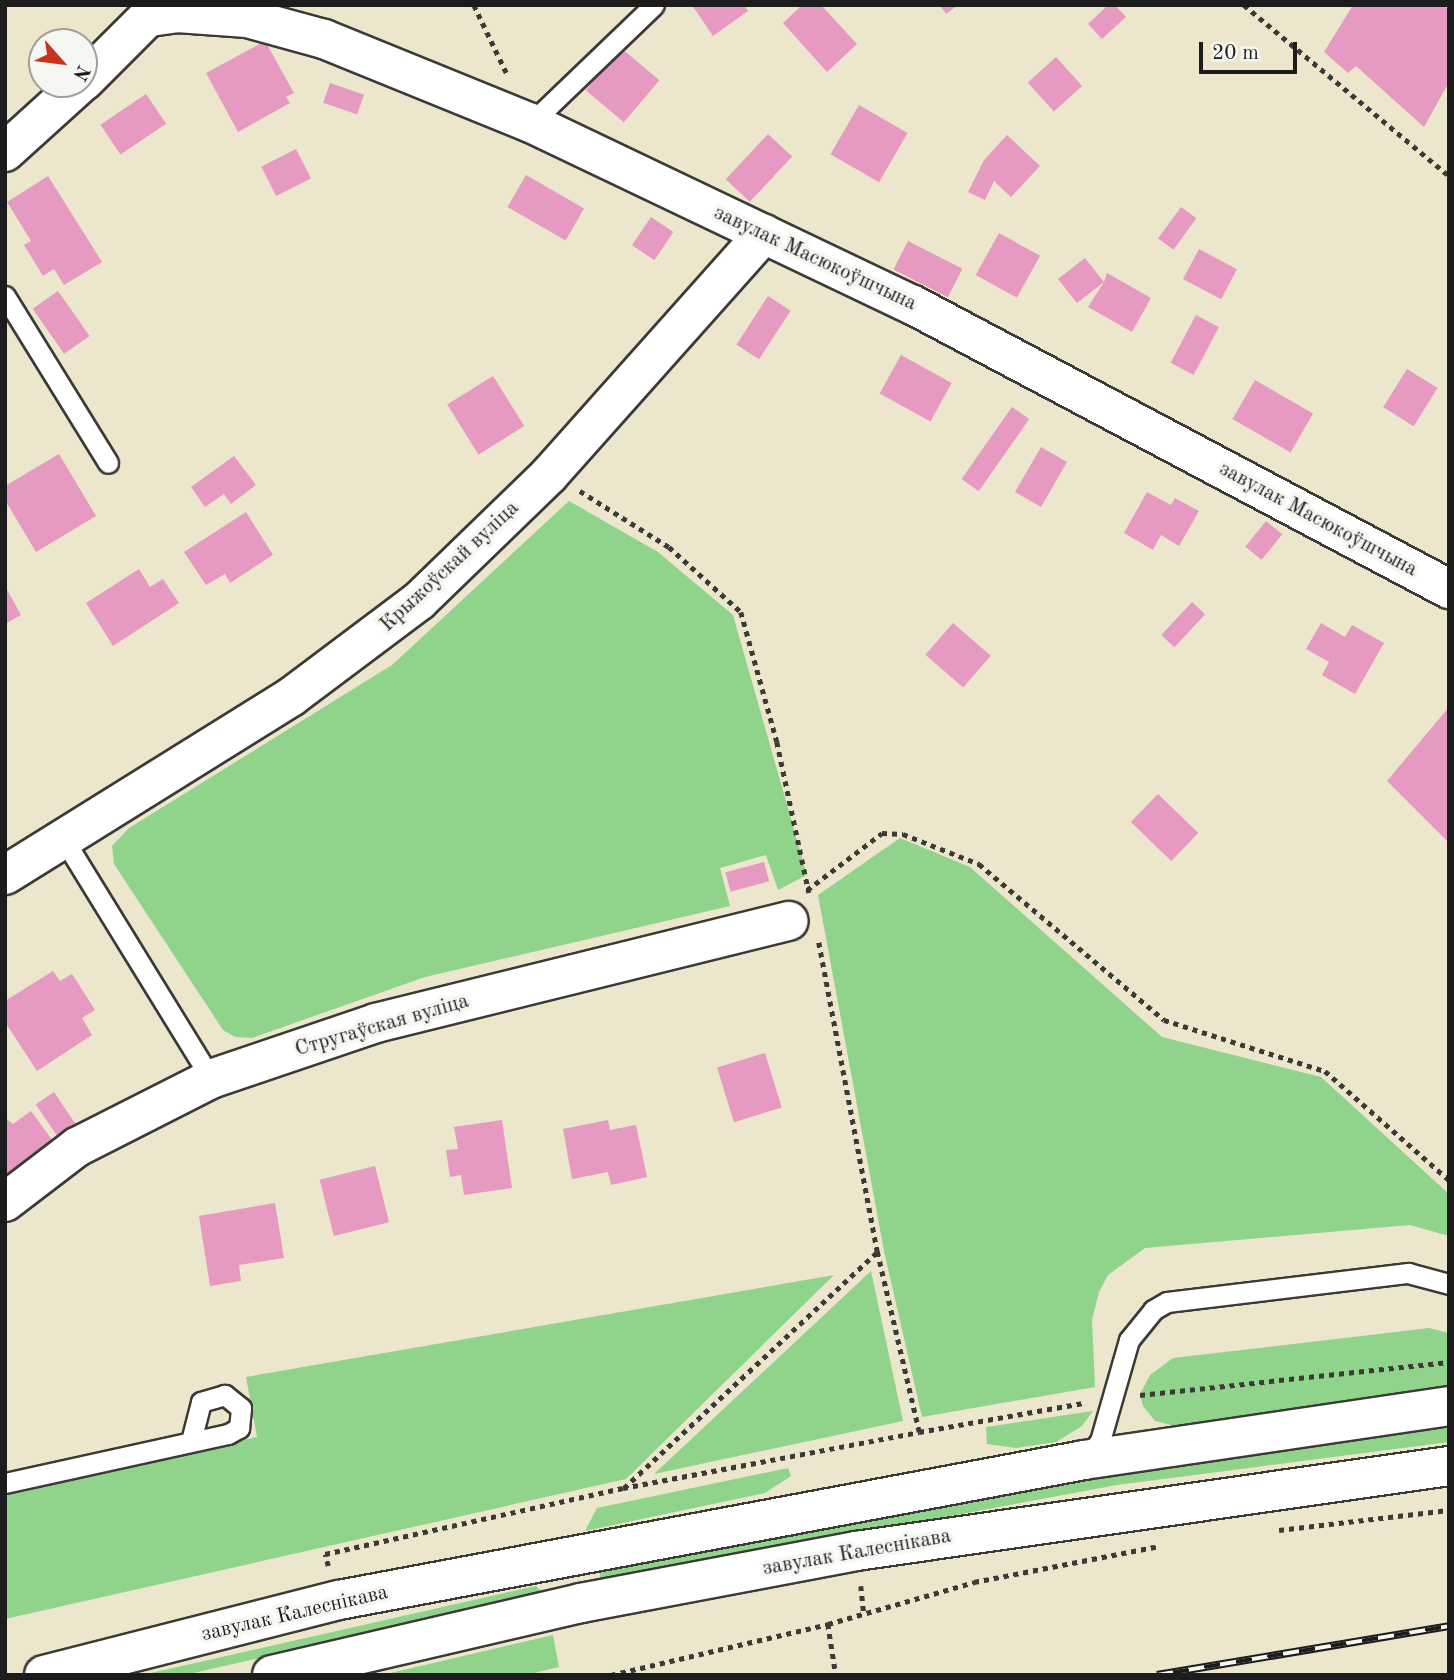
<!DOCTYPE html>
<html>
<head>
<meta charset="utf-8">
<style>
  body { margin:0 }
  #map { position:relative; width:1454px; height:1680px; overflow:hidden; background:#ebe6cc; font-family:"Old Standard TT",serif }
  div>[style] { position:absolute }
  .green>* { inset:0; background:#90d48c }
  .building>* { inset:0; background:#e69ac1; transform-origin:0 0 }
  .path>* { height:4.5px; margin-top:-2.25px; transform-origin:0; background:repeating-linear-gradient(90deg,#3b3a36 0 5px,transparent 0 10px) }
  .roads { filter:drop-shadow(2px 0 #3b3a36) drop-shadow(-2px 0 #3b3a36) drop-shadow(0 2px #3b3a36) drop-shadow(0 -2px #3b3a36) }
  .lane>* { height:19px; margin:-9.5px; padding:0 9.5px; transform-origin:9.5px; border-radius:9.5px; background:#fff }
  .street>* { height:38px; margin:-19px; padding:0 19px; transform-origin:19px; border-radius:19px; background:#fff }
  .rail>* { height:8px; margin-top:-4px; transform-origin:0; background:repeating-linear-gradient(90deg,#f6f6f2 0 16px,#1c1c1c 0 32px); box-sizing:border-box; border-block:2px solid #1c1c1c }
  span { translate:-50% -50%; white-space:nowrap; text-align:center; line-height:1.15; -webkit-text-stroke:7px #f6f6f2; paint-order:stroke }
  .street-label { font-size:21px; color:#1c1c1c }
  .frame { position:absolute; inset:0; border:7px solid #1c1c1c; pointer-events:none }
  .north { position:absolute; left:28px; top:28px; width:70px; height:70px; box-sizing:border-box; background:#f6f6f2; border:2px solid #9f9f9c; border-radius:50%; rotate:118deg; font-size:19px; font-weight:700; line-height:28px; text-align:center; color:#1c1c1c }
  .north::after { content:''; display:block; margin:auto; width:24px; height:32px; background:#c8321e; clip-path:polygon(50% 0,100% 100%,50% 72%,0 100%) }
  .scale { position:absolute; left:1199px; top:42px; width:98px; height:32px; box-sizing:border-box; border:4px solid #1c1c1c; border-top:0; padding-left:9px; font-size:21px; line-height:24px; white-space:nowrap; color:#1c1c1c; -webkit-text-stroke:5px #f6f6f2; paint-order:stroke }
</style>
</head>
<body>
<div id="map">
  <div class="green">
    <div style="clip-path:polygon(569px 501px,658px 552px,733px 615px,807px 875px,778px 890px,766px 855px,720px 868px,730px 906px,425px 977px,252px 1038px,235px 1037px,223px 1030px,114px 864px,112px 846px,129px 828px,392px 665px)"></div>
    <div style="clip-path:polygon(900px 838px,970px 867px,1162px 1037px,1321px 1077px,1449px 1194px,1449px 1236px,1410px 1225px,1145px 1248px,1108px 1275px,1099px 1292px,1092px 1320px,1095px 1387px,922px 1417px,884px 1251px,818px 895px)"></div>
    <div style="clip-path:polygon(871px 1271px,903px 1421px,654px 1474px)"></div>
    <div style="clip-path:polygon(834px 1275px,626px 1479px,5px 1619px,5px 1495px,257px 1437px,246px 1377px)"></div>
    <div style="clip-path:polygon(1429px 1328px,1449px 1333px,1449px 1390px,1179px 1427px,1155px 1421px,1143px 1406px,1140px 1394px,1150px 1375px,1173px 1358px)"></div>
    <div style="clip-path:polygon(1093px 1411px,1082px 1426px,1056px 1442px,1016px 1448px,987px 1444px,986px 1427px)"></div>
    <div style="clip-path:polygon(1449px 1428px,1449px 1442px,1117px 1485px,600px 1581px,600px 1572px,1125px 1468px)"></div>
    <div style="clip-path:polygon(788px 1468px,791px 1476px,765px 1493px,585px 1531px,597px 1508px)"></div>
    <div style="clip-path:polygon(536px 1586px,543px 1593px,185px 1675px,142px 1675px)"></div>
    <div style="clip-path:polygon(553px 1635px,559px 1667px,526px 1675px,382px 1675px)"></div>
  </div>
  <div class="building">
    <div style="clip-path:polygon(692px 5px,744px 5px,748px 11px,713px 36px)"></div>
    <div style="clip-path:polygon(802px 5px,821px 5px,857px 44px,827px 72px,783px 23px)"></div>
    <div style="clip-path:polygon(940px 5px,958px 5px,946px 14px)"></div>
    <div style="clip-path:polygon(1108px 5px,1115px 5px,1126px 17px,1102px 39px,1088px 24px)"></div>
    <div style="clip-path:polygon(1353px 5px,1441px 5px,1449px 9px,1449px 82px,1424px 127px,1356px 66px,1348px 73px,1324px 52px)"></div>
    <div style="clip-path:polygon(265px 41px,294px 93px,286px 97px,290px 103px,238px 132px,206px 73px)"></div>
    <div style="left:621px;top:48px;width:50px;height:55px;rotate:40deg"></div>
    <div style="left:1056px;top:57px;width:39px;height:38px;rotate:48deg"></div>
    <div style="left:330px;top:83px;width:36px;height:21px;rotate:19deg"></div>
    <div style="left:146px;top:94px;width:36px;height:55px;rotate:56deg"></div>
    <div style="left:859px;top:105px;width:56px;height:57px;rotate:30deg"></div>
    <div style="left:768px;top:134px;width:33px;height:62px;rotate:43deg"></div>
    <div style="clip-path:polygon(1007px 135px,1040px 166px,1011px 197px,994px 181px,985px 200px,968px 192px,984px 160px)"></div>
    <div style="left:296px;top:149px;width:33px;height:39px;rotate:63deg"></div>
    <div style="left:526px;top:175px;width:67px;height:37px;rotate:30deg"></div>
    <div style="clip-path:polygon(48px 176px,102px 262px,64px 285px,54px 269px,43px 276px,24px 245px,31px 241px,7px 202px)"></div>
    <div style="left:1181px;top:207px;width:19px;height:39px;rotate:36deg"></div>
    <div style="left:651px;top:217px;width:27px;height:34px;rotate:34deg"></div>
    <div style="left:999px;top:233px;width:47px;height:48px;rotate:29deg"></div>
    <div style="left:908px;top:241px;width:61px;height:32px;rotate:27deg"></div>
    <div style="left:1199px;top:249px;width:43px;height:34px;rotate:28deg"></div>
    <div style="clip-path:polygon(1085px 258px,1104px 282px,1107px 273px,1151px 298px,1132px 332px,1088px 307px,1104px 282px,1077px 303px,1058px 279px)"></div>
    <div style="left:58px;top:291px;width:55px;height:31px;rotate:55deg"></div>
    <div style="left:768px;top:296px;width:27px;height:58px;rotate:33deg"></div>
    <div style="left:1196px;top:315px;width:26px;height:54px;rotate:28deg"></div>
    <div style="left:901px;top:355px;width:58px;height:44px;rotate:29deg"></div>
    <div style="left:1407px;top:369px;width:36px;height:45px;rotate:32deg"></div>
    <div style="left:493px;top:376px;width:59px;height:54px;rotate:58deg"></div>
    <div style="left:1255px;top:380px;width:67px;height:45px;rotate:30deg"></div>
    <div style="left:1012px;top:407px;width:21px;height:88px;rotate:35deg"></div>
    <div style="left:1041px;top:447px;width:30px;height:52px;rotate:30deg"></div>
    <div style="clip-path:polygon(59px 454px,96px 516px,36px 552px,5px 500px,5px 486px)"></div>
    <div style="clip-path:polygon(234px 456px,256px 485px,231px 504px,224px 494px,205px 507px,191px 487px)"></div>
    <div style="clip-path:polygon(1147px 492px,1171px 505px,1175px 498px,1199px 511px,1179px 546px,1161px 535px,1153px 550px,1124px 533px)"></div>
    <div style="clip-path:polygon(246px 512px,273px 555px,230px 583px,225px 574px,206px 585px,184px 552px)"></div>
    <div style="left:1266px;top:521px;width:21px;height:33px;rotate:39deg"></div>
    <div style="clip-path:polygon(139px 569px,150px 587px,163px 579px,179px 603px,113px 646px,86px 603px)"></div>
    <div style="clip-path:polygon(5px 586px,21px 615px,5px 624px)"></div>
    <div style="left:1192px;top:602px;width:18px;height:45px;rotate:43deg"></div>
    <div style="left:953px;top:623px;width:50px;height:42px;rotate:41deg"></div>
    <div style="clip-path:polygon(1321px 623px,1345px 637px,1352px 625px,1384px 643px,1355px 694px,1322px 675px,1329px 662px,1306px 649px)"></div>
    <div style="clip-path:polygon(1449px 707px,1449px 839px,1447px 841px,1387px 781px)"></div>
    <div style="left:1158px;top:794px;width:56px;height:39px;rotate:44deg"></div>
    <div style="left:764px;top:862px;width:20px;height:40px;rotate:75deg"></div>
    <div style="clip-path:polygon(53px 971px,60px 981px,72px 974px,95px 1010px,82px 1018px,92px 1035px,37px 1071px,5px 1022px,5px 1001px)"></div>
    <div style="left:765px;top:1053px;width:57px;height:50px;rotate:73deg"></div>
    <div style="left:54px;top:1092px;width:50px;height:22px;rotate:56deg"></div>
    <div style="clip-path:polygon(31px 1111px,53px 1141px,5px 1176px,5px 1118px,13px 1124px)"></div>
    <div style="clip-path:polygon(502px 1120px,512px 1188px,464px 1195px,461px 1175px,450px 1177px,446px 1150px,458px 1149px,454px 1127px)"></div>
    <div style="clip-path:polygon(608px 1120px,610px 1130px,636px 1125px,647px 1177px,611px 1185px,608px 1172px,572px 1179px,563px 1129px)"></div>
    <div style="left:375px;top:1166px;width:58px;height:57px;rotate:76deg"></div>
    <div style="clip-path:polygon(275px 1203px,284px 1258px,239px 1265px,241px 1281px,210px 1286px,199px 1216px)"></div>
  </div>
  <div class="path">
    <div style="left:474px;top:5px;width:76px;rotate:64.4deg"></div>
    <div style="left:1244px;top:5px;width:267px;rotate:39.8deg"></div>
    <div style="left:580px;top:491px;width:105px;rotate:32.2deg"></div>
    <div style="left:669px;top:547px;width:97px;rotate:42.1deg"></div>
    <div style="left:741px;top:612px;width:135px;rotate:74.5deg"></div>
    <div style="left:777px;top:742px;width:154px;rotate:78deg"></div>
    <div style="left:807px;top:890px;width:94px;rotate:-37.2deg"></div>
    <div style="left:882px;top:833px;width:21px;rotate:3deg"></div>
    <div style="left:903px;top:834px;width:82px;rotate:21.5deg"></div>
    <div style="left:979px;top:864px;width:242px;rotate:40.1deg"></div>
    <div style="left:1164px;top:1020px;width:169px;rotate:17.6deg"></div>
    <div style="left:1325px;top:1071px;width:165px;rotate:41.3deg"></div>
    <div style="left:1140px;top:1395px;width:311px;rotate:-6.1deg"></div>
    <div style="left:919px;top:1432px;width:167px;rotate:-10deg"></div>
    <div style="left:624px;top:1488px;width:346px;rotate:-43deg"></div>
    <div style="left:1279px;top:1530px;width:171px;rotate:-6.7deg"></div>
    <div style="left:328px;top:1566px;width:12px;rotate:-104deg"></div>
    <div style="left:325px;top:1554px;width:305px;rotate:-12.5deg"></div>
    <div style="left:623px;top:1488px;width:301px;rotate:-10.7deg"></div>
    <div style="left:919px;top:1432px;width:185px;rotate:-103.1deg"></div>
    <div style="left:877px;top:1252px;width:318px;rotate:-100.7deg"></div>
    <div style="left:861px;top:1586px;width:27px;rotate:84deg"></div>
    <div style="left:828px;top:1624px;width:52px;rotate:81.1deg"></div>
    <div style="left:611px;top:1675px;width:223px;rotate:-13.2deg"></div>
    <div style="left:828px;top:1624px;width:152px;rotate:-16deg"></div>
    <div style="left:974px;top:1582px;width:189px;rotate:-11deg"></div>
  </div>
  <div class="roads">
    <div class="lane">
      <div style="left:531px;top:123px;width:170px;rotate:-43.8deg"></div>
      <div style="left:5px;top:296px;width:196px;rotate:58.3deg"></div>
      <div style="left:63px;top:838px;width:283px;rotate:58.4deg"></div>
      <div style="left:1085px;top:1459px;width:23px;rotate:-50deg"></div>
      <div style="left:1100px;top:1441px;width:105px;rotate:-74deg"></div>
      <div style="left:1129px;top:1340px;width:38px;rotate:-51deg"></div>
      <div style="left:1153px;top:1310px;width:16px;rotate:-30deg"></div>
      <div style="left:1167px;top:1302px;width:243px;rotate:-6.9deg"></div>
      <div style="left:1408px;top:1273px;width:42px;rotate:15deg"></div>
      <div style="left:5px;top:1483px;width:228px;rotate:-12.4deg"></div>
      <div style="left:228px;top:1434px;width:13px;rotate:-29deg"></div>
      <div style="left:239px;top:1428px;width:20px;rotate:-84deg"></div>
      <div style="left:241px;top:1408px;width:21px;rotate:-141deg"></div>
      <div style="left:225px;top:1395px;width:25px;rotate:164deg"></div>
      <div style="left:201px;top:1402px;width:40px;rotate:104.4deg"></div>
    </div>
    <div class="street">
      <div style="left:150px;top:17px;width:27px;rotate:-8deg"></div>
      <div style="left:177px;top:13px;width:70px;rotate:4.1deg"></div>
      <div style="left:247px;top:18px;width:80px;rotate:15.3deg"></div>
      <div style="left:324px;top:39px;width:223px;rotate:22.1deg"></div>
      <div style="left:531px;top:123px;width:423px;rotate:25.5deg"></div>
      <div style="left:913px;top:305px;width:607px;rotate:27.92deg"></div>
      <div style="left:84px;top:81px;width:107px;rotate:-45deg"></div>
      <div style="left:5px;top:152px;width:101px;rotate:-42.2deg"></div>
      <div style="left:5px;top:875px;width:337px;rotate:-31.9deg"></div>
      <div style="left:291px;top:697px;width:160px;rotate:-36.9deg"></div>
      <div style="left:419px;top:601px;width:181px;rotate:-44.1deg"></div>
      <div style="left:549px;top:475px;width:323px;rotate:-48.3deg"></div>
      <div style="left:5px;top:1202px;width:91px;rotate:-37.4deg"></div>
      <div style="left:77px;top:1147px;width:150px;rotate:-26.9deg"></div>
      <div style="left:211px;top:1079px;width:174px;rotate:-18.7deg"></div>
      <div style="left:376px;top:1023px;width:425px;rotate:-13.9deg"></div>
      <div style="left:44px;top:1675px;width:304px;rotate:-14.3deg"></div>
      <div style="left:339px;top:1600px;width:758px;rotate:-10.64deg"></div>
      <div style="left:1084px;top:1460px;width:369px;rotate:-8.4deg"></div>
      <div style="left:272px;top:1675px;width:317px;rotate:-13.1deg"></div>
      <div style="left:581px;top:1603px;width:280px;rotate:-10.7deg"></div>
      <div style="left:856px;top:1551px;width:599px;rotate:-8.16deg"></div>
    </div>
  </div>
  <div class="rail">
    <div style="left:1157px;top:1675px;width:296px;rotate:-9.5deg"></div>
  </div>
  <div class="street-label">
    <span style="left:815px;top:259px;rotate:25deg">завулак Масюкоўшчына</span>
    <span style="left:1318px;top:520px;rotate:28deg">завулак Масюкоўшчына</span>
    <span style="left:450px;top:567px;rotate:-43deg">Крыжоўскай вуліца</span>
    <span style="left:382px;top:1026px;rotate:-16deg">Стругаўская вуліца</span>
    <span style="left:857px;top:1553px;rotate:-10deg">завулак Калеснікава</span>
    <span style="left:295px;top:1614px;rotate:-13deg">завулак Калеснікава</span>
  </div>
  <div class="frame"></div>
  <div class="north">N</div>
  <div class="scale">20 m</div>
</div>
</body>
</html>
